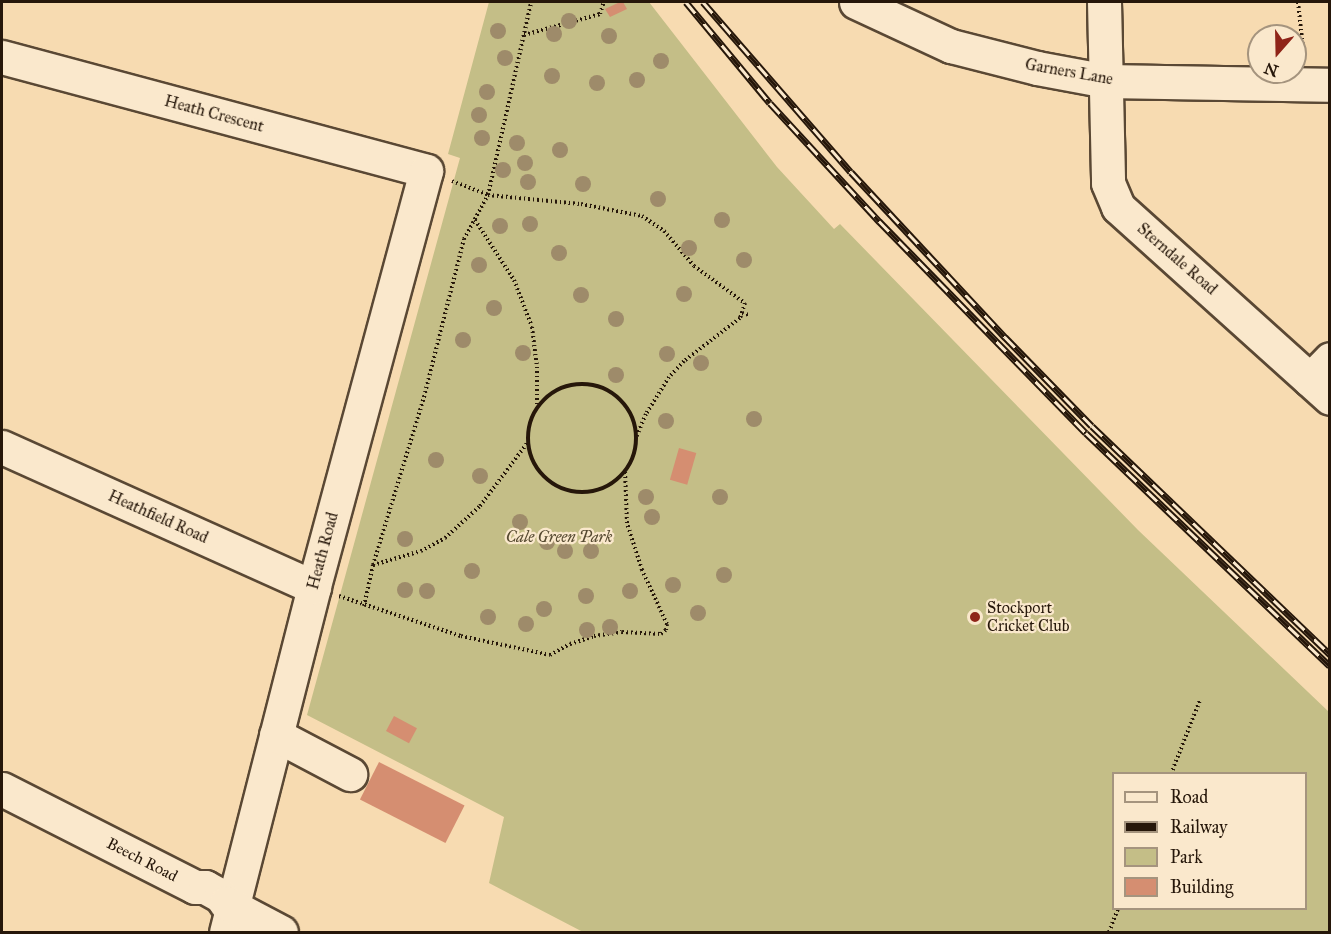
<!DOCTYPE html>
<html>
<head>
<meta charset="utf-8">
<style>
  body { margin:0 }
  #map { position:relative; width:1331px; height:934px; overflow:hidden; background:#f7dbb1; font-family:"IM FELL Great Primer",serif }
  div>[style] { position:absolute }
  .green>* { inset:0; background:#c4be87 }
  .building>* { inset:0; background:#d58e71; transform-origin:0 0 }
  .path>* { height:4px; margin-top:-2px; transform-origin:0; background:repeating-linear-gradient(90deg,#26170a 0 1.5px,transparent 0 4.5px) }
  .path>.ring { margin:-2px; padding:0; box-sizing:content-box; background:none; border:4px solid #26170a; border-radius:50% }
  .roads { filter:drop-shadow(2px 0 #5a4834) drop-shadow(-2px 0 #5a4834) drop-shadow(0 2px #5a4834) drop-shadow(0 -2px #5a4834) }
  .minor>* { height:33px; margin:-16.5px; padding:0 16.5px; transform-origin:16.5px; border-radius:16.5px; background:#fae8cc }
  .rail>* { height:7px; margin-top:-3.5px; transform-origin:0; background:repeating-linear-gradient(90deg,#fae8cc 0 14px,#26170a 0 28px); box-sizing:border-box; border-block:2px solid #26170a }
  .trees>* { width:16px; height:16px; margin:-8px; border-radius:50%; background:#9e8b6a }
  .dots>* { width:16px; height:16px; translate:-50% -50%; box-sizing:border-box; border:3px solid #fae8cc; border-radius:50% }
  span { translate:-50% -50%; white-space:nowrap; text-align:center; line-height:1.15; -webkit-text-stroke:4.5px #fae8cc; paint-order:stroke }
  .street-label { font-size:16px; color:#26170a }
  .park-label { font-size:16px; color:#554930; font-style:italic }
  .poi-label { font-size:16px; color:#26170a }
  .left { translate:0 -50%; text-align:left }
  .frame { position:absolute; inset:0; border:3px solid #26170a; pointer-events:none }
  .legend { position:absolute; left:1112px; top:772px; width:195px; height:138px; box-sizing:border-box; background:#fae8cc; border:2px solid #a5947e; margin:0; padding:8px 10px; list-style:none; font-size:18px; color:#26170a }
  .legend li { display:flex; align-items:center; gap:12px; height:30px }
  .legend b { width:30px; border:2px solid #a5947e }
  .north { position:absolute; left:1247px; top:24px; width:60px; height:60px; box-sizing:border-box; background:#fae8cc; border:2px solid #a5947e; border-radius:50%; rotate:200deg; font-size:16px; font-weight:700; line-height:24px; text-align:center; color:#26170a }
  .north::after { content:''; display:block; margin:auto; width:21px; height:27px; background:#8f2418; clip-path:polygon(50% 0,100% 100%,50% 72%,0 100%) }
</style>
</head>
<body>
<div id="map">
  <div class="green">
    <div style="clip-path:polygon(evenodd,489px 2px,649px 2px,777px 167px,834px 229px,840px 224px,1138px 530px,1329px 712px,1329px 932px,583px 932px,489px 883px,504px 817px,307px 715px,460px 158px,448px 154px,489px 2px,1114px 774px,1306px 774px,1306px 908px,1114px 908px,1114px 774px)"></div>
  </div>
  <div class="building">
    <div style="clip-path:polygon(620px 2px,623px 2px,627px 9px,610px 17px,605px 9px)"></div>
    <div style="left:679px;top:448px;width:18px;height:33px;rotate:16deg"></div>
    <div style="left:394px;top:716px;width:26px;height:17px;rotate:28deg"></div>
    <div style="left:379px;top:762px;width:96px;height:42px;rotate:27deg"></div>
  </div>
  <div class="path">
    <div style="left:1298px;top:2px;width:55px;rotate:83.8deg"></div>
    <div style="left:524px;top:35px;width:79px;rotate:-15.4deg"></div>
    <div style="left:600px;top:14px;width:13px;rotate:-72deg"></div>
    <div style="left:452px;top:181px;width:39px;rotate:21deg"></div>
    <div style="left:488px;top:195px;width:93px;rotate:5.5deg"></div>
    <div style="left:581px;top:204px;width:62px;rotate:11.1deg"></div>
    <div style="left:642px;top:216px;width:27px;rotate:34deg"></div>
    <div style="left:664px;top:231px;width:46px;rotate:49.4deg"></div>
    <div style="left:694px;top:266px;width:63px;rotate:36deg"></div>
    <div style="left:745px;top:303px;width:16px;rotate:108deg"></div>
    <div style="left:740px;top:318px;width:71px;rotate:142.5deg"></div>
    <div style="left:684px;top:361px;width:22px;rotate:133deg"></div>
    <div style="left:669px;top:377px;width:44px;rotate:121.9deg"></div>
    <div style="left:646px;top:414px;width:25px;rotate:113deg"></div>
    <div style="left:475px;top:220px;width:72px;rotate:57deg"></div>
    <div style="left:514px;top:280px;width:50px;rotate:69deg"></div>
    <div style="left:532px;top:327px;width:40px;rotate:82.9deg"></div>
    <div style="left:537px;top:367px;width:40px;rotate:90deg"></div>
    <div style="left:742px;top:313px;width:7px;rotate:16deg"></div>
    <div class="ring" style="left:528px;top:384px;width:104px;height:104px"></div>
    <div style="left:373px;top:565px;width:50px;rotate:-16.3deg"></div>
    <div style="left:421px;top:551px;width:27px;rotate:-28deg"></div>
    <div style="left:445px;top:538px;width:47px;rotate:-42.4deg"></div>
    <div style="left:480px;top:506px;width:80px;rotate:-53.1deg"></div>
    <div style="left:339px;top:596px;width:128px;rotate:18.2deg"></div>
    <div style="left:461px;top:636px;width:91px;rotate:12.1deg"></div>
    <div style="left:550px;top:655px;width:23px;rotate:-29deg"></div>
    <div style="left:570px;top:644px;width:25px;rotate:-18deg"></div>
    <div style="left:594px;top:636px;width:28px;rotate:-8deg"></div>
    <div style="left:622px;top:632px;width:39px;rotate:3deg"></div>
    <div style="left:661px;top:634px;width:6px;rotate:-39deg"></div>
    <div style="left:666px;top:630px;width:6px;rotate:-81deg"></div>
    <div style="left:667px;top:624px;width:60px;rotate:-114.8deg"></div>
    <div style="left:642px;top:570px;width:49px;rotate:-107.7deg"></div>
    <div style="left:627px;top:523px;width:53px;rotate:-92.2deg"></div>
    <div style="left:364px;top:606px;width:42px;rotate:-77.6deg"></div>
    <div style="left:373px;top:565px;width:176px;rotate:-73.1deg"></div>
    <div style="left:424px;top:397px;width:163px;rotate:-75.8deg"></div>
    <div style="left:464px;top:239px;width:50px;rotate:-61.4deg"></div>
    <div style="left:488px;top:195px;width:198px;rotate:-77.4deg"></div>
    <div style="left:1171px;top:774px;width:79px;rotate:-68.6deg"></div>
    <div style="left:1109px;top:932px;width:26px;rotate:-69deg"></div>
  </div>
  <div class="roads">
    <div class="minor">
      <div style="left:856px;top:2px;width:105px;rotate:24.9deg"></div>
      <div style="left:951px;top:46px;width:89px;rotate:14.3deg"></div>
      <div style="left:1037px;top:68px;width:71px;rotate:10.5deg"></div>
      <div style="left:1107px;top:81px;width:223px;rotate:1deg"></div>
      <div style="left:1104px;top:2px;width:181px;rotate:88.7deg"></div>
      <div style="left:1108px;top:183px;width:26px;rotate:67deg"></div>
      <div style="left:1118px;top:207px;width:285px;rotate:42deg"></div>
      <div style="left:2px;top:57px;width:439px;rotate:15deg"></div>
      <div style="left:426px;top:171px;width:431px;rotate:105.1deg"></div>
      <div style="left:314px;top:587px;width:356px;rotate:104.3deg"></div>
      <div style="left:1310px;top:380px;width:29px;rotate:-46deg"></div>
      <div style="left:2px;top:447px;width:342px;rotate:24.2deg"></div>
      <div style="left:276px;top:735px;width:84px;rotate:27.8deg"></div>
      <div style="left:2px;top:789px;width:216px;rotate:26.9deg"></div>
      <div style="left:195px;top:887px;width:10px"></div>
      <div style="left:205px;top:887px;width:18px;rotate:29deg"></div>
      <div style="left:221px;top:896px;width:9px;rotate:54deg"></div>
      <div style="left:226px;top:903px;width:62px;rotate:27.8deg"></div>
    </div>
  </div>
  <div class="rail">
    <div style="left:686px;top:2px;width:131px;rotate:50.3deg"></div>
    <div style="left:770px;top:103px;width:161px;rotate:47.3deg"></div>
    <div style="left:879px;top:221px;width:296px;rotate:45.7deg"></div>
    <div style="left:1086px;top:433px;width:337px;rotate:43.7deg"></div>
    <div style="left:703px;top:2px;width:225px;rotate:49deg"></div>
    <div style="left:851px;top:172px;width:226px;rotate:47deg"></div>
    <div style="left:1005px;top:337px;width:124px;rotate:45.7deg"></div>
    <div style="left:1092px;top:426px;width:330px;rotate:43.8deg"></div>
  </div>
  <div class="trees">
    <div style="left:569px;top:21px"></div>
    <div style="left:498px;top:31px"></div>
    <div style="left:554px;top:34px"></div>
    <div style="left:609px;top:36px"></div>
    <div style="left:505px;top:58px"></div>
    <div style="left:661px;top:61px"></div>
    <div style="left:552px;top:76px"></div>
    <div style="left:637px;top:80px"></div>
    <div style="left:597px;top:83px"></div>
    <div style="left:487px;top:92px"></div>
    <div style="left:479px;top:115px"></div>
    <div style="left:482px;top:138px"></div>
    <div style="left:517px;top:143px"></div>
    <div style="left:560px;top:150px"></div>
    <div style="left:525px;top:163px"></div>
    <div style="left:503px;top:170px"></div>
    <div style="left:528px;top:182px"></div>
    <div style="left:583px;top:184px"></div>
    <div style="left:658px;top:199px"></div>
    <div style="left:722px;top:220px"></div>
    <div style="left:530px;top:224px"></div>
    <div style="left:500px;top:226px"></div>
    <div style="left:689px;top:248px"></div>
    <div style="left:559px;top:253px"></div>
    <div style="left:744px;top:260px"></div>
    <div style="left:479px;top:265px"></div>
    <div style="left:684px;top:294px"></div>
    <div style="left:581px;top:295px"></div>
    <div style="left:494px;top:308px"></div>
    <div style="left:616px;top:319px"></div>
    <div style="left:463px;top:340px"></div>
    <div style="left:523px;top:353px"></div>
    <div style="left:667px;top:354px"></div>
    <div style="left:701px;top:363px"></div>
    <div style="left:616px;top:375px"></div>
    <div style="left:754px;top:419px"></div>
    <div style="left:666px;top:421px"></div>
    <div style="left:436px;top:460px"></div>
    <div style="left:480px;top:476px"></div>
    <div style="left:646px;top:497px"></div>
    <div style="left:720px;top:497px"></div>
    <div style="left:652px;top:517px"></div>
    <div style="left:520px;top:522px"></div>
    <div style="left:405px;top:539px"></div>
    <div style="left:547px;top:542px"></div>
    <div style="left:565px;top:551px"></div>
    <div style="left:591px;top:551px"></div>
    <div style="left:472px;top:571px"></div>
    <div style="left:724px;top:575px"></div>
    <div style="left:673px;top:585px"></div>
    <div style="left:405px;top:590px"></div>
    <div style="left:427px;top:591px"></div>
    <div style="left:630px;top:591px"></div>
    <div style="left:586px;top:596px"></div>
    <div style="left:544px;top:609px"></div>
    <div style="left:698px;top:613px"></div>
    <div style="left:488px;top:617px"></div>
    <div style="left:526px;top:624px"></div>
    <div style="left:610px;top:627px"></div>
    <div style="left:587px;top:630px"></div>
  </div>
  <div class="dots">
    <div style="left:975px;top:617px;background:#8f2418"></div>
  </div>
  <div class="street-label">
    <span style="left:1069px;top:72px;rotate:10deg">Garners Lane</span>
    <span style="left:214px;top:114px;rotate:15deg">Heath Crescent</span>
    <span style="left:1177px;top:259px;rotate:41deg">Sterndale Road</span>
    <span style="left:158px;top:517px;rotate:24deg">Heathfield Road</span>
    <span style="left:323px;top:551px;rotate:-75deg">Heath Road</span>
    <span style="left:142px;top:860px;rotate:27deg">Beech Road</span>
  </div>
  <div class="park-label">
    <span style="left:559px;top:537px">Cale Green Park</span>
  </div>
  <div class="poi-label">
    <span class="left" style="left:987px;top:617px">Stockport<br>Cricket Club</span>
  </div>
  <div class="frame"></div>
  <ul class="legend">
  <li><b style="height:8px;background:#fae8cc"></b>Road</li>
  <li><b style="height:8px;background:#26170a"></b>Railway</li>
  <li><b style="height:16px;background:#c4be87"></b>Park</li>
  <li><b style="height:16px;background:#d58e71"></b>Building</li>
  </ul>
  <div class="north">N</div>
</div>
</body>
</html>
